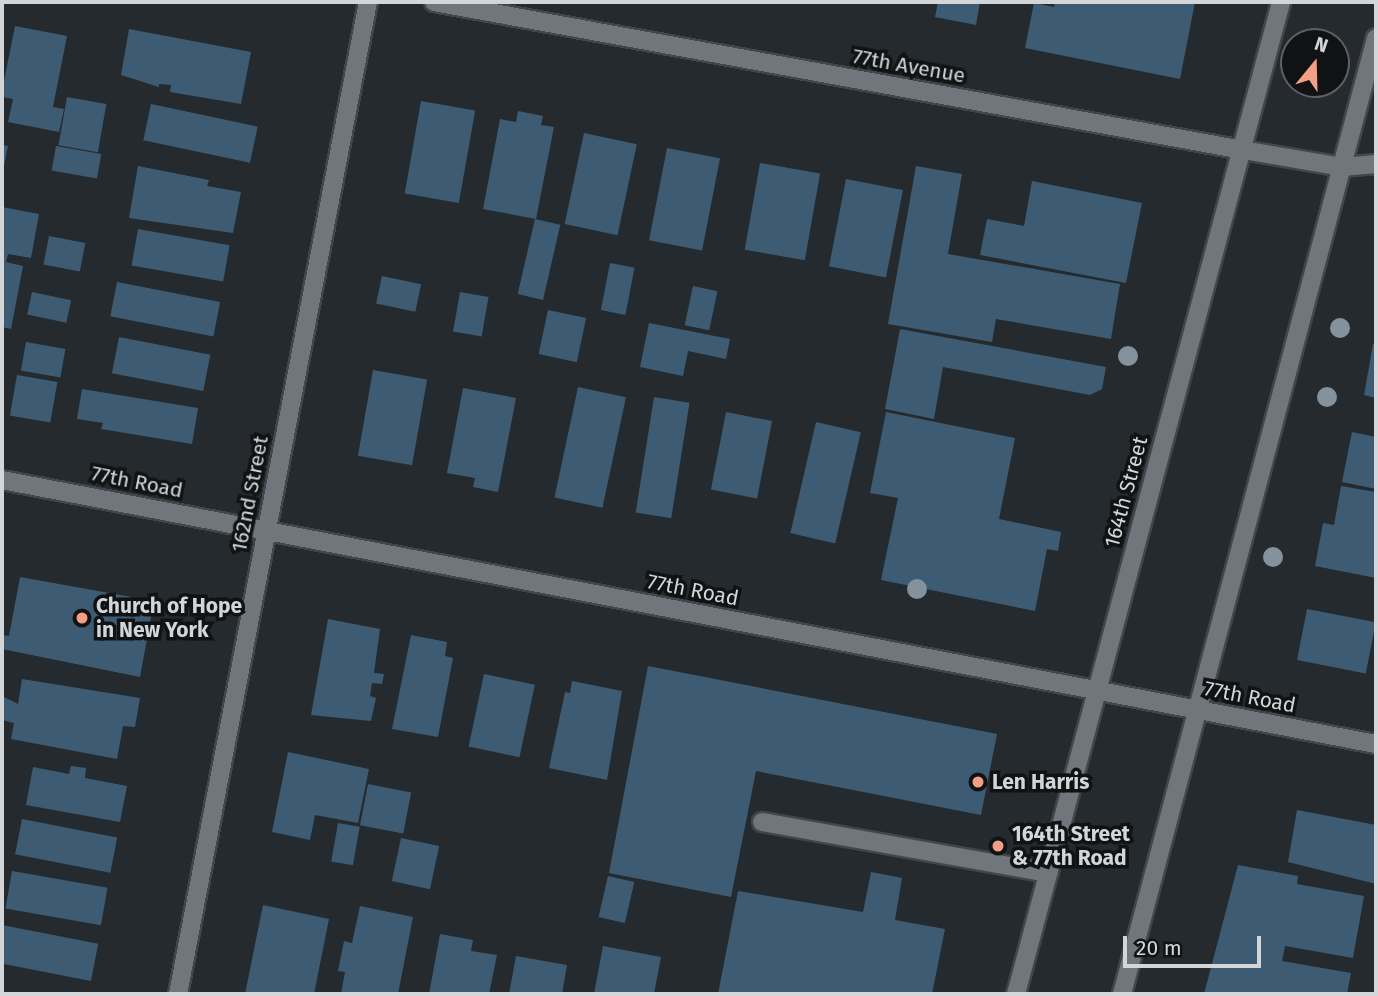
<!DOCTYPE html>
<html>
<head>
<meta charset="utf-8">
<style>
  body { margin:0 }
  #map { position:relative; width:1378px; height:996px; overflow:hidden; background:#252a2e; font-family:"Fira Sans",sans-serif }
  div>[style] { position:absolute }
  .building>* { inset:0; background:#3d5c73; transform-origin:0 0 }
  .roads { filter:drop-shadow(2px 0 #414649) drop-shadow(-2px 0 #414649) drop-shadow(0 2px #414649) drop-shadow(0 -2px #414649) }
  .minor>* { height:18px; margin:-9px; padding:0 9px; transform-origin:9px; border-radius:9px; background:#70767b }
  .trees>* { width:20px; height:20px; margin:-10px; border-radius:50%; background:#84929d }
  .dots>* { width:19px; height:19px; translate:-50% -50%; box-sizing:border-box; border:4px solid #101214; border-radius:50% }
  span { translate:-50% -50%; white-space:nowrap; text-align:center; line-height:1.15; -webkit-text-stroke:7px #101214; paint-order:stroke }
  .street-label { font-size:21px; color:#d2d6d9 }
  .poi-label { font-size:21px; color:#d2d6d9; font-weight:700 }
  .left { translate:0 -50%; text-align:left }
  .frame { position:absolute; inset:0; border:4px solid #d2d6d9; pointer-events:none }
  .north { position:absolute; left:1280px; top:28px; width:70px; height:70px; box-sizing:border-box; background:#101214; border:2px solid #5e6063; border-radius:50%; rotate:19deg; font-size:19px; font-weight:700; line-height:28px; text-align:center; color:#d2d6d9 }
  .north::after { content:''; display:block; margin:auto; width:24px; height:32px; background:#f49e86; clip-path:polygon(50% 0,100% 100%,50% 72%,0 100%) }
  .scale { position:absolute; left:1123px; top:936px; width:138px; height:32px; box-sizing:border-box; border:4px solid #d2d6d9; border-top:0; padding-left:9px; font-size:21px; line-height:24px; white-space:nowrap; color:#d2d6d9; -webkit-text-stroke:5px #101214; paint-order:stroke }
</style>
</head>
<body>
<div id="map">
  <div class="building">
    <div style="clip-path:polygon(938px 2px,980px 2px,976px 25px,935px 17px)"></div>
    <div style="clip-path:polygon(1055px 2px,1195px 2px,1180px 79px,1025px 48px,1034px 3px,1054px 7px)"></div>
    <div style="clip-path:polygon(15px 26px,67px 36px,53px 107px,64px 109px,59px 132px,8px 122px,13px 99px,2px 97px,2px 91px)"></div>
    <div style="clip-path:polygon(129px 29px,251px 52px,241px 104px,170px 92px,171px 85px,159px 84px,159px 87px,121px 75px)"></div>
    <div style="left:67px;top:97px;width:40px;height:49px;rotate:10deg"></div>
    <div style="left:421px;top:101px;width:55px;height:94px;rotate:10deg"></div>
    <div style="left:151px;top:104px;width:109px;height:37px;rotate:12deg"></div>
    <div style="clip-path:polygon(518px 111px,543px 116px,541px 125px,554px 127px,536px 219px,483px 209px,500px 119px,516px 122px)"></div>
    <div style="left:584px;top:133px;width:54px;height:93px;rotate:12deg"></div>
    <div style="clip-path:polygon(2px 145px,8px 146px,3px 170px,2px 170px)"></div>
    <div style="left:56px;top:146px;width:46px;height:25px;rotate:10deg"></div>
    <div style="left:667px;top:148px;width:54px;height:94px;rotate:11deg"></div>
    <div style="left:760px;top:163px;width:61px;height:88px;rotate:10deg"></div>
    <div style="clip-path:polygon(138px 166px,209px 180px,207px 186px,241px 192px,233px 233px,129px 218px)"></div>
    <div style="clip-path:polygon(916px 166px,962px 174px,948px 254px,1120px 284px,1111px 339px,996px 319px,992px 342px,888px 324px)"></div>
    <div style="left:846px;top:179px;width:58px;height:89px;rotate:11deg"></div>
    <div style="clip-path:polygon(1032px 181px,1142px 203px,1126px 283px,980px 255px,987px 219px,1024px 226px)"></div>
    <div style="clip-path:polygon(2px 207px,39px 214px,31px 258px,8px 254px,6px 262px,23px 266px,11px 329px,2px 327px)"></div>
    <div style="left:535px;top:219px;width:26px;height:77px;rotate:13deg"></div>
    <div style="left:138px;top:229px;width:93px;height:37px;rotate:10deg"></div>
    <div style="left:49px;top:236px;width:37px;height:29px;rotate:11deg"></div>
    <div style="left:610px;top:263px;width:25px;height:48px;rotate:11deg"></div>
    <div style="left:382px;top:276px;width:40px;height:28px;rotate:12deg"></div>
    <div style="left:117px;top:282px;width:105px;height:35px;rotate:11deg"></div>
    <div style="left:693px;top:286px;width:25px;height:40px;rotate:12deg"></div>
    <div style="left:32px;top:292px;width:40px;height:23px;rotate:12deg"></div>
    <div style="left:460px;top:292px;width:29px;height:40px;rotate:10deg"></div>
    <div style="left:548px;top:310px;width:39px;height:45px;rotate:12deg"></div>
    <div style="clip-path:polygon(649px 323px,730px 339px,726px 359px,688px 351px,683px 376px,640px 367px)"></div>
    <div style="clip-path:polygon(900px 329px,1106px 367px,1102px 389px,1090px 395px,943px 367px,934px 419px,885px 409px)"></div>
    <div style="left:119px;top:337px;width:93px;height:37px;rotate:11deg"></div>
    <div style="left:26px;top:342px;width:40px;height:29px;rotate:10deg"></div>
    <div style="clip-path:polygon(1373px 344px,1376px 345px,1376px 398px,1364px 395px)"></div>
    <div style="left:373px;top:370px;width:55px;height:87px;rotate:10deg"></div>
    <div style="left:17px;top:375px;width:41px;height:41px;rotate:10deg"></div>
    <div style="left:578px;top:387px;width:49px;height:113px;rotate:12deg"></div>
    <div style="clip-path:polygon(463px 388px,516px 398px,498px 492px,473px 487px,475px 478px,447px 473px)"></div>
    <div style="clip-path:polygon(82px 389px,198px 408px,192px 444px,101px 429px,103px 423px,77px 419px)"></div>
    <div style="left:654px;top:397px;width:36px;height:117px;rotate:9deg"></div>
    <div style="left:726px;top:412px;width:47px;height:79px;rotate:11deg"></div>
    <div style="clip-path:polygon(886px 412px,1015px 438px,999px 519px,1061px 532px,1058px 551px,1047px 549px,1035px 611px,881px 580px,898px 498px,870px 493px)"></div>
    <div style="left:816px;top:422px;width:46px;height:114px;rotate:13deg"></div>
    <div style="clip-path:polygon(1352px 432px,1376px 437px,1376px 489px,1342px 482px)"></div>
    <div style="clip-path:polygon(1341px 486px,1376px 492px,1376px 578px,1315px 566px,1323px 523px,1334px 525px)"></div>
    <div style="clip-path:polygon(20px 577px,154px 601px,140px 677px,2px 649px,2px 635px,9px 636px)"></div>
    <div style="left:1307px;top:609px;width:70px;height:52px;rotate:11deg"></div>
    <div style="clip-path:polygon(328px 619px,380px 629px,374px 673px,384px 674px,382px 684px,372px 683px,370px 696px,376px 698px,371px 721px,311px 715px)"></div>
    <div style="clip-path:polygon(411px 635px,447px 642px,445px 656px,453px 658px,438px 737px,392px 729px)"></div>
    <div style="clip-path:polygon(648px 666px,997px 734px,981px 815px,756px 771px,731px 897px,609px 873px)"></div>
    <div style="left:484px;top:674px;width:52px;height:74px;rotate:12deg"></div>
    <div style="clip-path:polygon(22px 679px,140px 698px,135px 727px,123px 726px,117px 759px,11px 739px,14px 723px,2px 720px,2px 696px,18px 704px)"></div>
    <div style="clip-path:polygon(572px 681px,622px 691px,607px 780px,549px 768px,565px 692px,570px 693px)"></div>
    <div style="clip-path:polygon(288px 752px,369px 769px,358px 823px,315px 815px,310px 840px,272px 832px)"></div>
    <div style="clip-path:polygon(71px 766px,86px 768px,85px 778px,127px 786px,120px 822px,26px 805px,33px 767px,69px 774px)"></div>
    <div style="left:368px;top:784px;width:44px;height:42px;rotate:11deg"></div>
    <div style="clip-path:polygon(1297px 810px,1376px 825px,1376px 884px,1288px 862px)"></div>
    <div style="left:22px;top:819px;width:97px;height:36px;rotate:11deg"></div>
    <div style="left:338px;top:823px;width:22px;height:39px;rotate:10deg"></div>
    <div style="left:401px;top:838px;width:39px;height:44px;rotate:12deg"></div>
    <div style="clip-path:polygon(1238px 865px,1298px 876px,1297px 884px,1364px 896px,1353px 958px,1285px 946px,1282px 961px,1351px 973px,1347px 994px,1204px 994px)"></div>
    <div style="left:12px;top:871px;width:97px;height:38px;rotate:10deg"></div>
    <div style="clip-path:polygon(871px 872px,902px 878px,895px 920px,945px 929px,932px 994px,718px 994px,738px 891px,863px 912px)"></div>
    <div style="left:608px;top:876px;width:27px;height:42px;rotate:13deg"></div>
    <div style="clip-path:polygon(263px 905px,329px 919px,314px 994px,245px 994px)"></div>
    <div style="clip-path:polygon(360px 906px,413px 917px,398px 994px,341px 994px,345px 972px,338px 971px,344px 941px,352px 943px)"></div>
    <div style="left:2px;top:925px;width:98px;height:38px;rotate:11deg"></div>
    <div style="clip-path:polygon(440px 934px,473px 940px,471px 951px,497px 955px,489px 994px,429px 994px)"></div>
    <div style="clip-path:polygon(603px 946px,661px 957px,654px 994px,594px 994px)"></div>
    <div style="clip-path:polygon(516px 956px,567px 965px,562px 994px,509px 994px)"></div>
  </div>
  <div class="roads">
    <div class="minor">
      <div style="left:434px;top:2px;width:822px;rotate:10.37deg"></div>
      <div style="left:1243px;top:150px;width:100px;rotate:9.7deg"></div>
      <div style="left:1342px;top:167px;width:34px;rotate:-5deg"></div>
      <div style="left:2px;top:480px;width:1399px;rotate:10.88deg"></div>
      <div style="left:762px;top:822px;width:291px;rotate:10.1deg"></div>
      <div style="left:178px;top:994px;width:1010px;rotate:-79.16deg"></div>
      <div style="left:1016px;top:994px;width:1027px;rotate:-75.04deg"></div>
      <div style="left:1122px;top:994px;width:989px;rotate:-75.12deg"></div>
    </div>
  </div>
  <div class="trees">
    <div style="left:1340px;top:328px"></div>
    <div style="left:1128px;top:356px"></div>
    <div style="left:1327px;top:397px"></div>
    <div style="left:1273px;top:557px"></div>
    <div style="left:917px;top:589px"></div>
  </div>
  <div class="dots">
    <div style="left:82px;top:618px;background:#f49e86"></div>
    <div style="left:978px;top:782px;background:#f49e86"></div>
    <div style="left:998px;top:846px;background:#f49e86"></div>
  </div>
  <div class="street-label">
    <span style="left:909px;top:66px;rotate:10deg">77th Avenue</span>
    <span style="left:137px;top:482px;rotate:11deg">77th Road</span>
    <span style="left:1126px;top:492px;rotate:-75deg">164th Street</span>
    <span style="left:250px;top:494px;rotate:-79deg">162nd Street</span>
    <span style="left:693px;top:590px;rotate:11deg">77th Road</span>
    <span style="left:1250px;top:697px;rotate:11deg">77th Road</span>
  </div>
  <div class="poi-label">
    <span class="left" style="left:96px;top:618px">Church of Hope<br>in New York</span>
    <span class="left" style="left:992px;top:782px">Len Harris</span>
    <span class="left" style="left:1012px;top:846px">164th Street<br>&amp; 77th Road</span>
  </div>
  <div class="frame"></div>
  <div class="north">N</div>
  <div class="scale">20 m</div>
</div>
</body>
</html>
